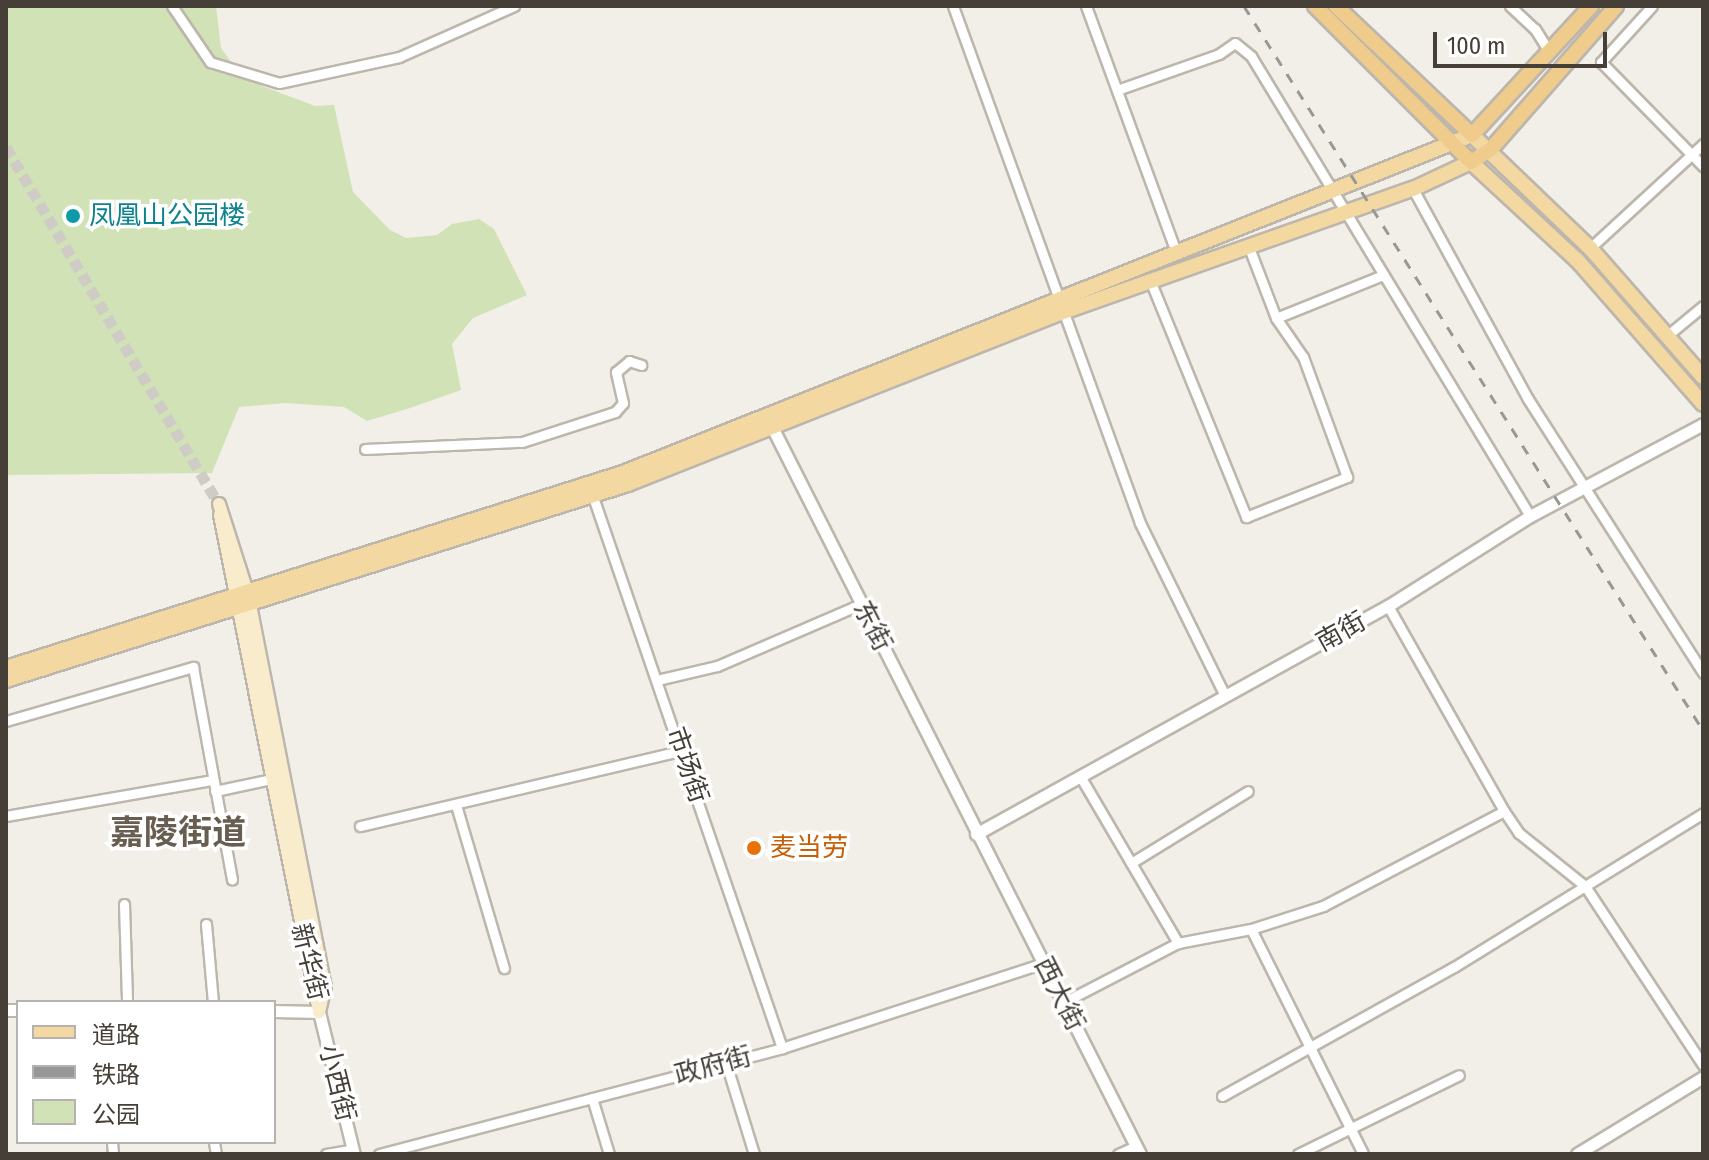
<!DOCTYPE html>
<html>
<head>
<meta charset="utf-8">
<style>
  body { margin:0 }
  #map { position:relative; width:1709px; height:1160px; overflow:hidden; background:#f2efe9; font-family:"Fira Sans Condensed","Noto Sans SC",sans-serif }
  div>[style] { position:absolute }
  .green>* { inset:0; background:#d0e2b6 }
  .tertiary-tunnel>* { height:11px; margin-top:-5.5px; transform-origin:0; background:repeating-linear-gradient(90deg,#cfccc6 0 11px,transparent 0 16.5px) }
  .roads { filter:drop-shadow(2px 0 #bdb6ac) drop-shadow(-2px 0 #bdb6ac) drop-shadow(0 2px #bdb6ac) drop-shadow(0 -2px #bdb6ac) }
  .minor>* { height:9px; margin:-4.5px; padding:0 4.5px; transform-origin:4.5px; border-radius:4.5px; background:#fff }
  .tertiary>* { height:11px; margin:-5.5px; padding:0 5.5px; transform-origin:5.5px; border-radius:5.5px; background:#fff }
  .secondary>* { height:12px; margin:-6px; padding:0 6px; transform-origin:6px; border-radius:6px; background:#f9eccc }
  .primary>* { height:14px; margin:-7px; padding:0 7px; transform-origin:7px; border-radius:7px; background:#f3d8a1 }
  .trunk>* { height:14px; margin:-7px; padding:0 7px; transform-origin:7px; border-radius:7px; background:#f0cc8c }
  .rail>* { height:3px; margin-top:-1.5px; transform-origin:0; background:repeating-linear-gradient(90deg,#979797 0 10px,transparent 0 20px) }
  .dots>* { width:22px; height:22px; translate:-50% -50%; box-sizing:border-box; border:4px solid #fff; border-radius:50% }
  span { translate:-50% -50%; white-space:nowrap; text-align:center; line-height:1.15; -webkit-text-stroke:7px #fff; paint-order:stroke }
  .culture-label { font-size:26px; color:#0d838f }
  .left { translate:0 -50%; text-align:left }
  .street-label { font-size:26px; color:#453f38 }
  .food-label { font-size:26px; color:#c56008 }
  .district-label { font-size:34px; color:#675d50; font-weight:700 }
  .frame { position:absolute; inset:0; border:8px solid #453f38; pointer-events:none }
  .legend { position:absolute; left:16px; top:1000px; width:260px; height:144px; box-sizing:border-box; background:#fff; border:2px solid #b5b2af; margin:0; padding:10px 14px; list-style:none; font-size:24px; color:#453f38 }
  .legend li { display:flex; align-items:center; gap:16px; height:40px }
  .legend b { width:40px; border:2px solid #b5b2af }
  .scale { position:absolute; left:1433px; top:32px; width:174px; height:36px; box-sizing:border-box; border:4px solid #453f38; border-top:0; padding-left:10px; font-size:24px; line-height:28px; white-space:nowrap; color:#453f38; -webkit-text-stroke:6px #fff; paint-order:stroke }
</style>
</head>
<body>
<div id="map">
  <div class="green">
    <div style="clip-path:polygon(6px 6px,216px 6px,221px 48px,231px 62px,262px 86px,315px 106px,334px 105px,353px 192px,390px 230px,406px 238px,437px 235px,452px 224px,479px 219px,494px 229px,527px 295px,473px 318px,452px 344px,461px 390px,407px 409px,367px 421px,344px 407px,285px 403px,239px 407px,212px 473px,6px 475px)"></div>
  </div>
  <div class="tertiary-tunnel">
    <div style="left:6px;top:147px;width:416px;rotate:59.2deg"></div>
  </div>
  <div class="roads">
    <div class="minor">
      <div style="left:172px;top:6px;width:68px;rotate:55.8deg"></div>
      <div style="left:210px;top:62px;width:72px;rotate:16.9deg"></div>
      <div style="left:279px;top:83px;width:123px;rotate:-12.2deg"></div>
      <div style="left:399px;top:57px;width:126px;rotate:-23.9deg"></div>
      <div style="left:953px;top:6px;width:550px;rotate:70.11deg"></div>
      <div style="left:1140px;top:523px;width:193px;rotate:63.8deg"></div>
      <div style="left:1086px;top:6px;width:264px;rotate:69.9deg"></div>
      <div style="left:1510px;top:6px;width:34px;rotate:43deg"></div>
      <div style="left:1535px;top:29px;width:28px;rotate:58deg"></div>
      <div style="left:1652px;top:6px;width:76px;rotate:132.3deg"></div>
      <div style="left:1601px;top:62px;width:146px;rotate:45.6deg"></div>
      <div style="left:1117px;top:90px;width:108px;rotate:-19.4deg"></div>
      <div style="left:1219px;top:54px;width:19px;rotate:-35deg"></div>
      <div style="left:1235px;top:43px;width:21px;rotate:39deg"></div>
      <div style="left:1251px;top:56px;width:538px;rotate:58.76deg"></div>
      <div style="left:1413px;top:189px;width:239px;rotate:61.3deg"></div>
      <div style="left:1528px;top:399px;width:325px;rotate:57.4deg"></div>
      <div style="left:1590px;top:248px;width:154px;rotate:-42.6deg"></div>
      <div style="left:1150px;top:280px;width:256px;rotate:67.9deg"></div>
      <div style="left:1246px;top:517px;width:109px;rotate:-21.6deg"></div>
      <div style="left:1347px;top:477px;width:128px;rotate:-110.1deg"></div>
      <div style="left:1303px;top:357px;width:47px;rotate:-124.7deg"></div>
      <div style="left:1276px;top:318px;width:78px;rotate:-111deg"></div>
      <div style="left:1276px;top:318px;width:115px;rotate:-21.9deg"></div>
      <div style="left:1669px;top:334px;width:44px;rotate:-39.5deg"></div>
      <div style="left:365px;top:449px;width:157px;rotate:-2.6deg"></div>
      <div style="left:522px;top:442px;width:98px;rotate:-17.9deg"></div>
      <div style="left:615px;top:412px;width:12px;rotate:-48deg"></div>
      <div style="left:623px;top:403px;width:32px;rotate:-103deg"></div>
      <div style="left:616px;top:372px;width:17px;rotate:-40deg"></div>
      <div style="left:629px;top:361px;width:13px;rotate:18deg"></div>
      <div style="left:591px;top:491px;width:589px;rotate:71.07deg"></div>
      <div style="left:1388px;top:606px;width:236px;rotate:60.5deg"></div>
      <div style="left:1504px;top:811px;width:27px;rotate:56deg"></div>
      <div style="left:1519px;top:833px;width:85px;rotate:38.8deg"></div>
      <div style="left:1585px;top:886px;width:214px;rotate:56.6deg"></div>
      <div style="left:657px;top:680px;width:62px;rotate:-13.1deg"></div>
      <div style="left:717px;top:666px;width:157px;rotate:-23.3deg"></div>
      <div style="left:6px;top:721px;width:195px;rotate:-16.1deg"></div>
      <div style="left:193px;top:667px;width:216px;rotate:79.6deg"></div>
      <div style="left:1080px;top:776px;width:194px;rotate:59.6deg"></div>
      <div style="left:215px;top:791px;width:57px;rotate:-12.1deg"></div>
      <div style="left:456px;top:805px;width:170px;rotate:73.6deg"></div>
      <div style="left:6px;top:816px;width:210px;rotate:-9.9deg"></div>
      <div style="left:360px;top:826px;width:330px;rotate:-13.2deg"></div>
      <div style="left:1131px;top:863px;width:137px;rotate:-31.6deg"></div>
      <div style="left:124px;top:904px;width:98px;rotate:88.2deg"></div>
      <div style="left:206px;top:924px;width:78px;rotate:84.9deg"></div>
      <div style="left:1251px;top:929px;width:251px;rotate:63.5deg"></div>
      <div style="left:1064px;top:1002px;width:128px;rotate:-27.4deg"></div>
      <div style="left:1178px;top:943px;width:74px;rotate:-10.9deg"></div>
      <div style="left:1251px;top:929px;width:76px;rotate:-17.7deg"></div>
      <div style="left:1323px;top:906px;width:204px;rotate:-27.7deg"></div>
      <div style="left:726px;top:1063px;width:95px;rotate:72.9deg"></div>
      <div style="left:1222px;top:1096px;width:265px;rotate:-29.1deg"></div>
      <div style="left:1454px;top:967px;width:293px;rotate:-31.7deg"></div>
      <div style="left:592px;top:1098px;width:59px;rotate:73.1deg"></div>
      <div style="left:112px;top:1142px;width:12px;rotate:85deg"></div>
      <div style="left:214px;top:1142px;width:12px;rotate:81deg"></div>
      <div style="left:326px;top:1154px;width:27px;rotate:-10deg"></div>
      <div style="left:379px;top:1154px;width:417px;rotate:-14.7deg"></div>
      <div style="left:782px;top:1048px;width:274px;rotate:-18deg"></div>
      <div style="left:1118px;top:1154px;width:20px;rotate:-24deg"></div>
      <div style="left:1298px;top:1154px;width:179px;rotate:-26.1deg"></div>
    </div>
    <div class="tertiary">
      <div style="left:770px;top:423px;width:819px;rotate:63.15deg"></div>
      <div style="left:976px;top:834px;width:471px;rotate:-29deg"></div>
      <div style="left:1388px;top:606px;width:168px;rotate:-32.4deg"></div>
      <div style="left:1530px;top:516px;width:196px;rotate:-28deg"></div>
      <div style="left:6px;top:1010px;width:12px"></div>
      <div style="left:274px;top:1011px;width:45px;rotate:1.3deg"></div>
      <div style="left:319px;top:1012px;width:146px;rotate:76.2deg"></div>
      <div style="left:1577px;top:1154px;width:148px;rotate:-31.4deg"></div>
    </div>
    <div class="secondary">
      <div style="left:219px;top:504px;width:96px;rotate:72.3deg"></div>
      <div style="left:248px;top:595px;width:399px;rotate:78.9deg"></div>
      <div style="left:325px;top:986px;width:27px;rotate:103deg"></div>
      <div style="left:220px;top:515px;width:506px;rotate:78.71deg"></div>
    </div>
    <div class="primary">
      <div style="left:6px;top:668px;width:647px;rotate:-17.54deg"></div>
      <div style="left:623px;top:473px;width:914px;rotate:-21.71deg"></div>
      <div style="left:1472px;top:135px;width:163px;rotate:43.8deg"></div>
      <div style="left:1590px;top:248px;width:171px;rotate:48.8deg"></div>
      <div style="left:6px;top:680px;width:652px;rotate:-17.49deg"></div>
      <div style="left:628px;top:484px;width:465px;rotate:-21.6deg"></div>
      <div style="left:1060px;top:313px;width:374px;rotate:-19.4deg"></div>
      <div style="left:1413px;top:189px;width:64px;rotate:-25deg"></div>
      <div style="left:1471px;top:162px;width:144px;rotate:42.8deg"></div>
      <div style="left:1577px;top:260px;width:191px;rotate:48.8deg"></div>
    </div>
    <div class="trunk">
      <div style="left:1315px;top:6px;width:221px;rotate:45deg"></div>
      <div style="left:1471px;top:162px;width:24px;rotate:-33deg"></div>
      <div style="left:1491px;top:149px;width:190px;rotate:-48.8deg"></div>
      <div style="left:1336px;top:6px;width:187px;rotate:43.5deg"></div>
      <div style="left:1472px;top:135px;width:176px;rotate:-47.3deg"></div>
    </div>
  </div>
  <div class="rail">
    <div style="left:1244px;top:6px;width:857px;rotate:57.63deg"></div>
  </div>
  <div class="dots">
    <div style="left:73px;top:216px;background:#0f9aa8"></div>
    <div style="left:754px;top:848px;background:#e8710a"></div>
  </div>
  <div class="culture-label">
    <span class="left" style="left:89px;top:216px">凤凰山公园楼</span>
  </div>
  <div class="street-label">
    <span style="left:872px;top:626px;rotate:63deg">东街</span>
    <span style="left:1341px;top:632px;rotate:-29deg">南街</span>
    <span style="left:687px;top:765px;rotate:71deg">市场街</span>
    <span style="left:309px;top:962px;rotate:76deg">新华街</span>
    <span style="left:1059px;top:994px;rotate:63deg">西大街</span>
    <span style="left:713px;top:1066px;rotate:-15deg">政府街</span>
    <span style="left:337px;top:1083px;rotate:76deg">小西街</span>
  </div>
  <div class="food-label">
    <span class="left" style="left:770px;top:848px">麦当劳</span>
  </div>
  <div class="district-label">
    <span style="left:178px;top:833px">嘉陵街道</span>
  </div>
  <div class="frame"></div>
  <ul class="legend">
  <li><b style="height:10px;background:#f3d8a1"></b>道路</li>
  <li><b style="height:10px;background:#979797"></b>铁路</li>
  <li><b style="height:22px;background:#d0e2b6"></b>公园</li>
  </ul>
  <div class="scale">100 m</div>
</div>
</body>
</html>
